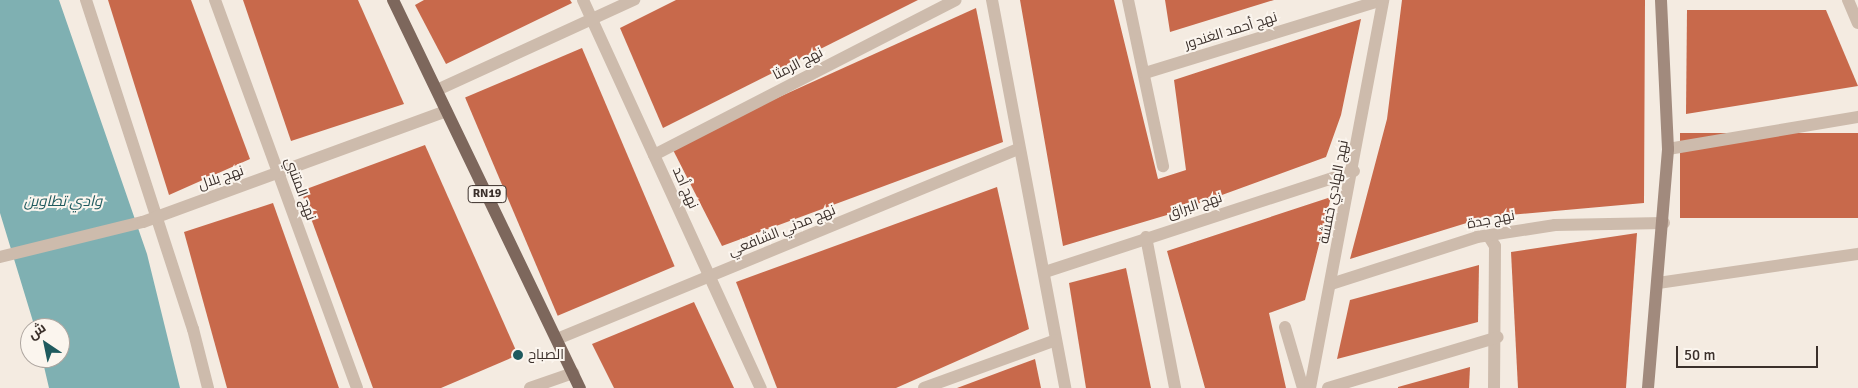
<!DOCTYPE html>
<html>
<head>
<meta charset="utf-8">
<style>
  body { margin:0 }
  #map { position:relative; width:1858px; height:388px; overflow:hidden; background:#f4ebe1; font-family:Signika,Cairo,sans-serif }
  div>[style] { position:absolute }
  .water>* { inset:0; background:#7fb0b2 }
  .building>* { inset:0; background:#c8694b; transform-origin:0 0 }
  .street>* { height:12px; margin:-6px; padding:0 6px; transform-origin:6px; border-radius:6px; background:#cdbbac }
  .secondary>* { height:12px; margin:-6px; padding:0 6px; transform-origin:6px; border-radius:6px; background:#a18a7d }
  .primary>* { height:12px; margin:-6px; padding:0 6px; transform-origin:6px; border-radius:6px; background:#7d675c }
  .dots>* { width:14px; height:14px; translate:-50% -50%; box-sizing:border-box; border:2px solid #fbf5ee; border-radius:50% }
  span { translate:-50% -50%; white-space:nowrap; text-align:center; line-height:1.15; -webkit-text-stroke:4px #fbf5ee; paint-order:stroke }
  .shield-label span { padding:1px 4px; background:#fbf5ee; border:1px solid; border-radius:4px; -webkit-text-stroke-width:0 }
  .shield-label { font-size:12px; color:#3b302b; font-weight:700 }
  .street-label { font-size:14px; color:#3b302b }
  .poi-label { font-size:14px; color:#3b302b }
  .left { translate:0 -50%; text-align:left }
  .water-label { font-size:15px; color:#1f5a5e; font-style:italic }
  .north { position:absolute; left:20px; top:318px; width:50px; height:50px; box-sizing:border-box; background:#fbf5ee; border:1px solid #aea6a0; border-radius:50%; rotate:326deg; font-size:14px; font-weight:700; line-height:20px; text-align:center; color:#3b302b }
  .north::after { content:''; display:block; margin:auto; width:18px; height:22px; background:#1f5a5e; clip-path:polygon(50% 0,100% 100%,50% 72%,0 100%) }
  .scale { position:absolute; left:1676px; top:346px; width:142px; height:22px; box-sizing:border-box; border:2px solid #3b302b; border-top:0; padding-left:6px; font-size:15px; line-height:18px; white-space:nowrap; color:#3b302b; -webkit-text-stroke:4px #fbf5ee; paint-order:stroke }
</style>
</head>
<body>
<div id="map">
  <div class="water">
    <div style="clip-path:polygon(0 0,59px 0,147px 254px,180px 388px,49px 388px,42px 358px,60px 358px,60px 328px,35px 328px,0 213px)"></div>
  </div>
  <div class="building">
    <div style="clip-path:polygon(108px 0,191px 0,250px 159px,169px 195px)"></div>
    <div style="clip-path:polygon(243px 0,358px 0,404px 104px,291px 141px)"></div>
    <div style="clip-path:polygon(424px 0,570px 0,572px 3px,446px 64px,415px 5px)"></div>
    <div style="clip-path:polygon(676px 0,918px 0,663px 128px,620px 28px)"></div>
    <div style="clip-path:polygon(1020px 0,1114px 0,1158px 179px,1186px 170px,1174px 80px,1361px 19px,1341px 115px,1326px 157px,1167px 215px,1063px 246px)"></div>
    <div style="clip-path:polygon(1165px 0,1274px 0,1170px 32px)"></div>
    <div style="clip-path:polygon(1402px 0,1645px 0,1644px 203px,1486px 217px,1350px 259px,1387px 119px)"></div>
    <div style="clip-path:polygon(976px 8px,1003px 142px,722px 246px,671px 146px)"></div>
    <div style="clip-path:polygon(1687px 10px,1826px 10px,1858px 86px,1686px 114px)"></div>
    <div style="left:582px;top:48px;width:237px;height:127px;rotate:67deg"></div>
    <div style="left:1858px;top:133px;width:85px;height:178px;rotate:90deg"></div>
    <div style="clip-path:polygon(425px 145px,518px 355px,441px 388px,373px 388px,301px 191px)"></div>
    <div style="clip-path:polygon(997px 187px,1029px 329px,896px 388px,777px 388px,736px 282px)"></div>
    <div style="clip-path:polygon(1331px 197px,1305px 300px,1269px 313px,1286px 388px,1205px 388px,1167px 251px)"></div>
    <div style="clip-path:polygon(273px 203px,339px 388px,227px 388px,184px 232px)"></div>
    <div style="clip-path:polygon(1637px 233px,1626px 388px,1518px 388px,1511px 252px)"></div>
    <div style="clip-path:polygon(1479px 265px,1478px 322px,1337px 359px,1350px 300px)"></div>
    <div style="clip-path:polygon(1126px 268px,1151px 388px,1086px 388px,1069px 283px)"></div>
    <div style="clip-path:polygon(694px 302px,734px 388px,614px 388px,592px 344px)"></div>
    <div style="clip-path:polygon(1035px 359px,1041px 388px,957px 388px)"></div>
    <div style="clip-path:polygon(1470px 367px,1469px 388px,1398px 388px,1398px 387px)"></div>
  </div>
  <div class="street">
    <div style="left:86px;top:0;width:346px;rotate:72deg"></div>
    <div style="left:193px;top:329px;width:61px;rotate:75.7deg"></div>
    <div style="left:215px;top:0;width:413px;rotate:69.9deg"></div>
    <div style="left:583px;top:0;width:427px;rotate:65.4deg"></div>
    <div style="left:992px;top:0;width:395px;rotate:79.3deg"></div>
    <div style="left:1128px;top:0;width:170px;rotate:78.1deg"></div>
    <div style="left:1848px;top:0;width:25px;rotate:67deg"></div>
    <div style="left:1145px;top:73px;width:249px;rotate:-17.1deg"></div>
    <div style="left:437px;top:90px;width:217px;rotate:-24.6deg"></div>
    <div style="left:1668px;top:149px;width:193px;rotate:-9.6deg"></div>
    <div style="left:654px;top:155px;width:339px;rotate:-27.2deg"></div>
    <div style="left:1488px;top:235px;width:13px;rotate:58deg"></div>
    <div style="left:1495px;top:246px;width:142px;rotate:90.4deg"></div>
    <div style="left:1146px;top:237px;width:154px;rotate:79.1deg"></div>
    <div style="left:0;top:257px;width:147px;rotate:-13.8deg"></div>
    <div style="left:143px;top:222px;width:323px;rotate:-20.1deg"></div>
    <div style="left:1045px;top:272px;width:325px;rotate:-18.1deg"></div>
    <div style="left:1658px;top:283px;width:202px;rotate:-8.3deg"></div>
    <div style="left:1331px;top:284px;width:153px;rotate:-17.8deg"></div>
    <div style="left:1477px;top:237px;width:79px;rotate:-8.7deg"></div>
    <div style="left:1555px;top:225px;width:109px;rotate:-1.1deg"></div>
    <div style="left:1285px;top:327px;width:64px;rotate:73.6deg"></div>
    <div style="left:557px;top:339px;width:500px;rotate:-22.4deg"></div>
    <div style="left:530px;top:388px;width:46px;rotate:-19.2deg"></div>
    <div style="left:924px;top:388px;width:140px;rotate:-20deg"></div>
    <div style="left:1310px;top:388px;width:395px;rotate:-79.3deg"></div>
    <div style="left:1328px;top:388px;width:177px;rotate:-16.7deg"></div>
  </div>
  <div class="secondary">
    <div style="left:1648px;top:388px;width:240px;rotate:-85.2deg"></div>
    <div style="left:1668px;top:149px;width:149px;rotate:-92.7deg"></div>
  </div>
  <div class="primary">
    <div style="left:393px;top:0;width:431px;rotate:64.3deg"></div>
  </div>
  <div class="dots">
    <div style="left:518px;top:355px;background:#1f5a5e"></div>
  </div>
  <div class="shield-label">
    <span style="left:487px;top:194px">RN19</span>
  </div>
  <div class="street-label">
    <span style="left:1231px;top:31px;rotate:-17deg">نهج أحمد الغندور</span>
    <span style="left:798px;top:64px;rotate:-27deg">نهج الرمثا</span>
    <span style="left:221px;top:178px;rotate:-19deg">نهج بلال</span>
    <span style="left:685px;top:188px;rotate:66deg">نهج أحد</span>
    <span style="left:300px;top:189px;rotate:70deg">نهج المتنبي</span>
    <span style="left:1334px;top:192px;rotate:-79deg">نهج الهادي خفشة</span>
    <span style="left:1195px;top:206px;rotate:-18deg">نهج البراق</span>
    <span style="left:1491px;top:220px;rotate:-11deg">نهج جدة</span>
    <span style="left:782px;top:231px;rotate:-22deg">نهج مدني الشافعي</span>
  </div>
  <div class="poi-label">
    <span class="left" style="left:528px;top:355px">الصباح</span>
  </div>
  <div class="water-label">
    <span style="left:63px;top:202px">وادي تطاوين</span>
  </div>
  <div class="north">ش</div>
  <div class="scale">50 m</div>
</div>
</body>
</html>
